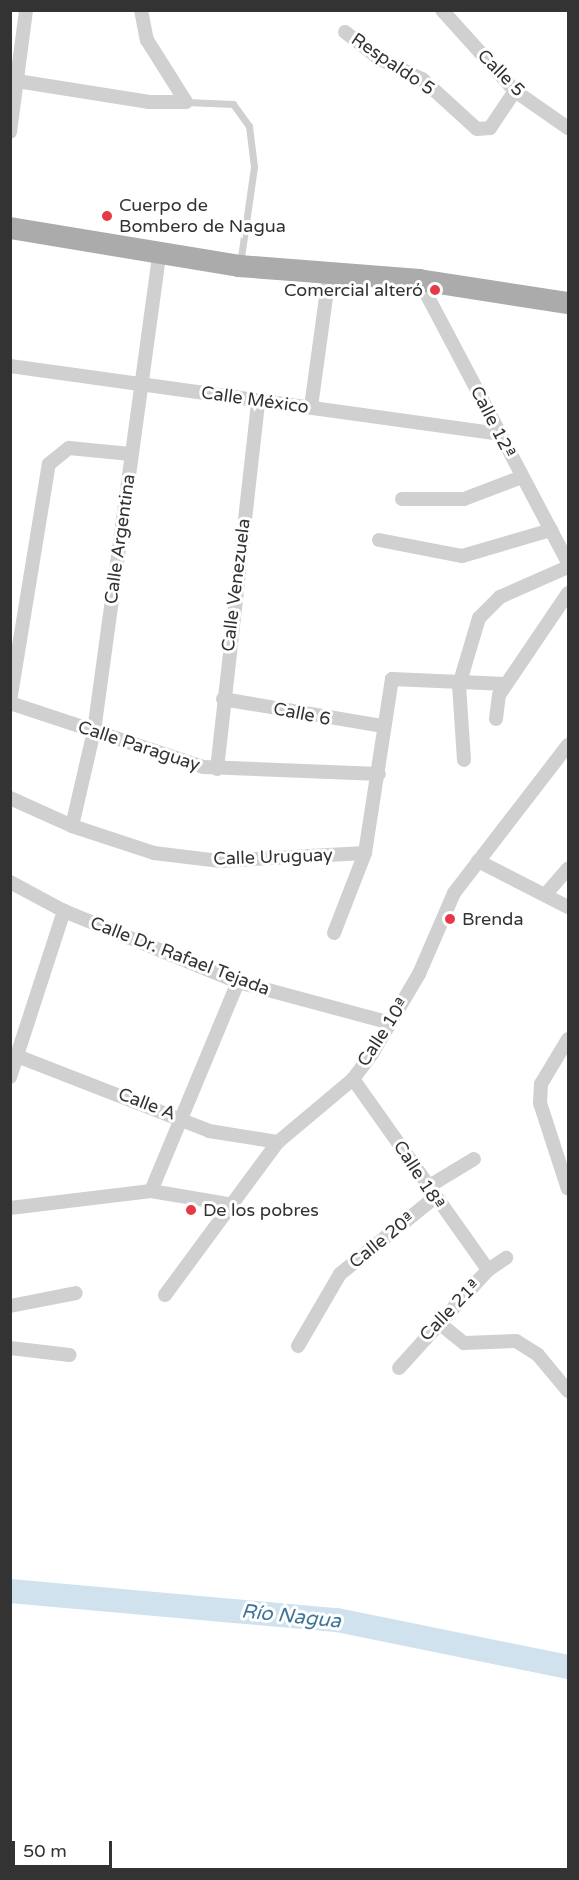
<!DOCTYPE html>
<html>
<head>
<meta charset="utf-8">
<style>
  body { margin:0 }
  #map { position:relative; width:579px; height:1880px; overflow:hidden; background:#fff; font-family:"Varela Round",sans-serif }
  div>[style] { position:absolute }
  .river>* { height:24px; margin:-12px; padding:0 12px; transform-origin:12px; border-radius:12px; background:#cfe2ee }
  .service>* { height:7px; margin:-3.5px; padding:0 3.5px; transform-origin:3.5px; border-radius:3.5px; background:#d0d0d0 }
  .minor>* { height:14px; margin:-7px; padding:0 7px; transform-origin:7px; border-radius:7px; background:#d0d0d0 }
  .primary>* { height:22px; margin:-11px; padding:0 11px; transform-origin:11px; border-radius:11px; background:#ababab }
  .dots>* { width:16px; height:16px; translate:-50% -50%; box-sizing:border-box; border:3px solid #fff; border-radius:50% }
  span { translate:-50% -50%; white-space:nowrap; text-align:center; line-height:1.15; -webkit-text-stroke:6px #fff; paint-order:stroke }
  .street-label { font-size:18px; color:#333 }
  .poi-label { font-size:18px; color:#333 }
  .left { translate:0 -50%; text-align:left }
  .right { translate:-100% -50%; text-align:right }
  .water-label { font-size:20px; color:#3f7597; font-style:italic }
  .frame { position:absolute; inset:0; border:12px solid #333; pointer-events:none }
  .scale { position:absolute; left:12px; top:1841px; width:100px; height:27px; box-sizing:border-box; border:3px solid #333; border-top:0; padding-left:8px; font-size:18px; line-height:21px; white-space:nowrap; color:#333; -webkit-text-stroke:4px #fff; paint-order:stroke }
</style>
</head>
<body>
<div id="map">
  <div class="river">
    <div style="left:10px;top:1591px;width:328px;rotate:5.1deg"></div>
    <div style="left:337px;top:1620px;width:236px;rotate:11.5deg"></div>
  </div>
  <div class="service">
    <div style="left:186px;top:102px;width:47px;rotate:2.4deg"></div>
    <div style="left:233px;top:104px;width:27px;rotate:54deg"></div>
    <div style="left:249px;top:126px;width:41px;rotate:83deg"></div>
    <div style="left:254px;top:167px;width:98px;rotate:98.2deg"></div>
  </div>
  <div class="minor">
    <div style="left:141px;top:10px;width:31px;rotate:79deg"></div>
    <div style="left:147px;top:40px;width:73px;rotate:57.8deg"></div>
    <div style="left:442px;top:10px;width:109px;rotate:48deg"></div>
    <div style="left:515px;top:91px;width:65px;rotate:34.9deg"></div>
    <div style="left:345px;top:32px;width:44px;rotate:37.6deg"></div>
    <div style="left:380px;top:59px;width:47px;rotate:25.5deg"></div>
    <div style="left:422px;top:79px;width:74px;rotate:42.3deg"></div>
    <div style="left:477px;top:129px;width:13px;rotate:-4deg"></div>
    <div style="left:490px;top:128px;width:45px;rotate:-56deg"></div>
    <div style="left:17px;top:81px;width:134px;rotate:9deg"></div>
    <div style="left:149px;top:102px;width:37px"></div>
    <div style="left:10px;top:132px;width:123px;rotate:-82.5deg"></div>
    <div style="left:419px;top:280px;width:320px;rotate:62.2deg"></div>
    <div style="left:10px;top:366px;width:494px;rotate:7.9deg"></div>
    <div style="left:311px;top:407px;width:133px;rotate:-82.2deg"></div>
    <div style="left:402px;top:499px;width:62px"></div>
    <div style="left:464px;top:499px;width:62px;rotate:-20.8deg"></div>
    <div style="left:379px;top:540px;width:85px;rotate:10.9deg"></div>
    <div style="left:462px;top:556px;width:93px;rotate:-16.3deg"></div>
    <div style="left:223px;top:699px;width:161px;rotate:9.6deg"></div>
    <div style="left:10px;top:701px;width:240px;rotate:-80.7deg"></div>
    <div style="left:49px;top:464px;width:26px;rotate:-39deg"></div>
    <div style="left:69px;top:448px;width:62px;rotate:5.5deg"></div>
    <div style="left:10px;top:703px;width:204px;rotate:18.3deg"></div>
    <div style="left:204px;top:767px;width:175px;rotate:2.3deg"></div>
    <div style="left:496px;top:719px;width:24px;rotate:-83deg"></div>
    <div style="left:499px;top:695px;width:123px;rotate:-55.9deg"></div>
    <div style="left:464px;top:760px;width:75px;rotate:-93.8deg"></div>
    <div style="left:459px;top:685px;width:70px;rotate:-73.4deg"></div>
    <div style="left:479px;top:618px;width:30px;rotate:-45deg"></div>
    <div style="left:500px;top:597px;width:74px;rotate:-23.8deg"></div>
    <div style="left:217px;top:769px;width:370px;rotate:-83.6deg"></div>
    <div style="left:10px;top:798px;width:68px;rotate:24.3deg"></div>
    <div style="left:72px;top:826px;width:86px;rotate:18.2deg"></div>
    <div style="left:154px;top:853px;width:65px;rotate:7deg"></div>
    <div style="left:219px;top:861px;width:146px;rotate:-3.1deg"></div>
    <div style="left:72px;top:826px;width:98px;rotate:-77deg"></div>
    <div style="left:94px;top:731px;width:486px;rotate:-82.2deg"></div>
    <div style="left:478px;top:861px;width:101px;rotate:27.1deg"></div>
    <div style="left:10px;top:882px;width:61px;rotate:28.2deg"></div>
    <div style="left:64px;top:911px;width:188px;rotate:22.2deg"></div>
    <div style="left:238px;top:982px;width:158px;rotate:15deg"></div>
    <div style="left:545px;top:895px;width:35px;rotate:-49deg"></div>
    <div style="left:334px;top:933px;width:86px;rotate:-68.8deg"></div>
    <div style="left:365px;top:853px;width:176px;rotate:-81.2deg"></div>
    <div style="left:392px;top:679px;width:114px;rotate:2.5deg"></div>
    <div style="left:568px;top:1039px;width:52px;rotate:121deg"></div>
    <div style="left:541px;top:1084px;width:19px;rotate:93deg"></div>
    <div style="left:540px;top:1103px;width:90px;rotate:72deg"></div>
    <div style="left:17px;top:1056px;width:206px;rotate:21.3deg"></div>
    <div style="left:209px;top:1131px;width:70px;rotate:9.1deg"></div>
    <div style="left:10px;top:1077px;width:175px;rotate:-72deg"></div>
    <div style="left:353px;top:1079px;width:234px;rotate:54.7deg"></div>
    <div style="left:426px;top:1188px;width:56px;rotate:-31.1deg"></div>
    <div style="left:151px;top:1191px;width:226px;rotate:-67.4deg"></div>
    <div style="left:10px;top:1208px;width:142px;rotate:-6.9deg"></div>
    <div style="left:151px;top:1191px;width:79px;rotate:9.5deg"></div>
    <div style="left:165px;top:1295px;width:190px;rotate:-53.6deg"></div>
    <div style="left:278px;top:1142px;width:98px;rotate:-40deg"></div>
    <div style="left:353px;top:1079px;width:34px;rotate:-53deg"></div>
    <div style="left:373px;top:1052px;width:91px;rotate:-59.5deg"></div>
    <div style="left:419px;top:974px;width:88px;rotate:-66.6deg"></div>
    <div style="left:454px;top:893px;width:187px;rotate:-52.4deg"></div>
    <div style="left:10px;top:1306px;width:67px;rotate:-11.1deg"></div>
    <div style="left:439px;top:1323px;width:32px;rotate:39deg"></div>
    <div style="left:464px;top:1343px;width:52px;rotate:-2.2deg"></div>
    <div style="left:516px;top:1341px;width:26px;rotate:32deg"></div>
    <div style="left:538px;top:1355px;width:47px;rotate:50.2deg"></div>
    <div style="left:298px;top:1346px;width:83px;rotate:-59.7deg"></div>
    <div style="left:340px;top:1274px;width:119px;rotate:-38.9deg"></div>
    <div style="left:10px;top:1348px;width:60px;rotate:6.7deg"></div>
    <div style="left:399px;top:1368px;width:132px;rotate:-47.8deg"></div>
    <div style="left:488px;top:1270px;width:22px;rotate:-34deg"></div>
  </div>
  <div class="primary">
    <div style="left:10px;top:228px;width:232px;rotate:9.4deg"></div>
    <div style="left:239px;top:266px;width:181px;rotate:4.4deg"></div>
    <div style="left:419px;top:280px;width:151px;rotate:8.8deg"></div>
  </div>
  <div class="dots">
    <div style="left:107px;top:216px;background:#e63946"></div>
    <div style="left:435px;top:290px;background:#e63946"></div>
    <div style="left:450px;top:919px;background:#e63946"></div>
    <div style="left:191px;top:1210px;background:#e63946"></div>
  </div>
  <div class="street-label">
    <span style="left:393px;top:64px;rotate:34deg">Respaldo 5</span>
    <span style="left:501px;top:73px;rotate:45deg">Calle 5</span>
    <span style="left:255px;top:400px;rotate:8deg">Calle México</span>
    <span style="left:493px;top:422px;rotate:63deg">Calle 12ª</span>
    <span style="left:120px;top:539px;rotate:-82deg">Calle Argentina</span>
    <span style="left:236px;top:585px;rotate:-83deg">Calle Venezuela</span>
    <span style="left:302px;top:714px;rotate:11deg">Calle 6</span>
    <span style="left:139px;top:746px;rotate:18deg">Calle Paraguay</span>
    <span style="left:273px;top:857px;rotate:-2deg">Calle Uruguay</span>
    <span style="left:180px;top:956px;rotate:21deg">Calle Dr. Rafael Tejada</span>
    <span style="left:383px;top:1032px;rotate:-57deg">Calle 10ª</span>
    <span style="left:147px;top:1104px;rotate:21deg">Calle A</span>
    <span style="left:419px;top:1175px;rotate:57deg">Calle 18ª</span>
    <span style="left:382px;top:1240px;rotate:-39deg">Calle 20ª</span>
    <span style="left:450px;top:1310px;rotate:-46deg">Calle 21ª</span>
  </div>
  <div class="poi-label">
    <span class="left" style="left:119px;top:216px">Cuerpo de<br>Bombero de Nagua</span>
    <span class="right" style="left:423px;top:290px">Comercial alteró</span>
    <span class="left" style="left:462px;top:919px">Brenda</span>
    <span class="left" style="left:203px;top:1210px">De los pobres</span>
  </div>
  <div class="water-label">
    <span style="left:291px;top:1617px;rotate:6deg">Río Nagua</span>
  </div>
  <div class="frame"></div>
  <div class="scale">50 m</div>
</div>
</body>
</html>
